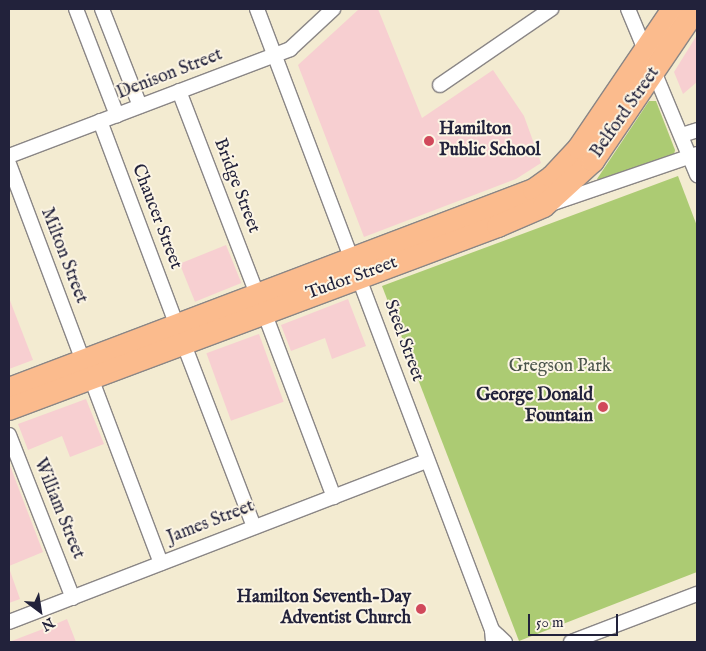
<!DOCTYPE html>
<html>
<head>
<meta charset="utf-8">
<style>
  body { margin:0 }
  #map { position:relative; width:706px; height:651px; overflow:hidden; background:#f3ebd1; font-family:"IM FELL English",serif }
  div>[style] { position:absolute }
  .built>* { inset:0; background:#f7cfd1; transform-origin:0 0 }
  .green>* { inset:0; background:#accb73 }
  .roads { filter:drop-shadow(1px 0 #8a8686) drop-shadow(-1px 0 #8a8686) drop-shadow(0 1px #8a8686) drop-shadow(0 -1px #8a8686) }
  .minor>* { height:14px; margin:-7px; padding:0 7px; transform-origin:7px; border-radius:7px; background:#fff }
  .primary>* { height:22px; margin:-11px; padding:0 11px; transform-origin:11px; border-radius:11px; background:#fbbb8d }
  .dots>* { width:14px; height:14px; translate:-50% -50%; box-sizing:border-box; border:2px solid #fcf5e5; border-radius:50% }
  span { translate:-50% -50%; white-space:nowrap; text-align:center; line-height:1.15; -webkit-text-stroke:4px #fcf5e5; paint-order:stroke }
  .street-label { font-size:18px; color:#22223b }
  .poi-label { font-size:18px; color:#22223b; font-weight:700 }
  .left { translate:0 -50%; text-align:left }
  .right { translate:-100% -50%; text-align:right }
  .park-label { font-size:18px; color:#4b554c }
  .frame { position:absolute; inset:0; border:10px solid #22223b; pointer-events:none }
  .north { position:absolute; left:15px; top:586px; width:50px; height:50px; -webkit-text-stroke:4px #fcf5e5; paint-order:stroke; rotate:149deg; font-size:14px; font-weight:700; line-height:20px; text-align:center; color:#22223b }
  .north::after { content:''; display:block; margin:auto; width:18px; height:22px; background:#22223b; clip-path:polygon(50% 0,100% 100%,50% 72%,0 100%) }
  .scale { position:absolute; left:528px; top:614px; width:90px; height:22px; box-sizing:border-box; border:2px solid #22223b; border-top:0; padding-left:6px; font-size:15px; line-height:18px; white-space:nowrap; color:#22223b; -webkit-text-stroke:4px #fcf5e5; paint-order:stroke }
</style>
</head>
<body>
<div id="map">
  <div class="built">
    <div style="clip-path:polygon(359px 9px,378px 9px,422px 118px,493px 70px,524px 116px,541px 163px,516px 179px,364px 237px,298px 65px)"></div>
    <div style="clip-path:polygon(697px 35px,697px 82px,683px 94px,674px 72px)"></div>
    <div style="left:226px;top:245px;width:41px;height:50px;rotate:68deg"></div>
    <div style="clip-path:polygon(9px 298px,33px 360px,9px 369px)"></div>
    <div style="clip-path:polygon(348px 299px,366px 346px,332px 359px,325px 338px,291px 351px,281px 325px)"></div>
    <div style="left:259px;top:334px;width:72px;height:56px;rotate:70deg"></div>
    <div style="clip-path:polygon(86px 399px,104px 444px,70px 457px,62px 436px,28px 450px,18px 424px)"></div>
    <div style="clip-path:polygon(9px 463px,43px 552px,9px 566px)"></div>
    <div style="clip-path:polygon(9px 568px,20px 599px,9px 603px)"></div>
    <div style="clip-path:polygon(67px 619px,76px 642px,9px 642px,51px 626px)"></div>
  </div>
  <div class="green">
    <div style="clip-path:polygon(649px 101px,656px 101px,675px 150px,674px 155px,601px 183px,597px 179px)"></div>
    <div style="clip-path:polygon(678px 176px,697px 226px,697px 572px,519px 641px,382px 286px)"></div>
  </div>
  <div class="roads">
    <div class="minor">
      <div style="left:76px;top:9px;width:114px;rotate:68.9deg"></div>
      <div style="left:102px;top:9px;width:104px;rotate:68.6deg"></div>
      <div style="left:257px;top:9px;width:664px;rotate:69.27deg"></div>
      <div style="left:492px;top:630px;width:12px;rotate:85deg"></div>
      <div style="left:628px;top:9px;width:180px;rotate:67.4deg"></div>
      <div style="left:440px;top:85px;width:135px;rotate:-34.4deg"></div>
      <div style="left:179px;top:91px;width:217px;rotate:69deg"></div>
      <div style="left:100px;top:121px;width:219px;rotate:69.4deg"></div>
      <div style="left:682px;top:135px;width:16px;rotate:-18deg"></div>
      <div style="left:9px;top:156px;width:301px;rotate:-20.8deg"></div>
      <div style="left:290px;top:49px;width:59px;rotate:-42.9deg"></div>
      <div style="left:9px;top:164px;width:210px;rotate:69.4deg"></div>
      <div style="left:551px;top:204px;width:154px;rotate:-18.9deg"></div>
      <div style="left:264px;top:312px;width:198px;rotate:69.3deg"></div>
      <div style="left:183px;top:342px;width:198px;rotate:69deg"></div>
      <div style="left:91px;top:378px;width:198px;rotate:69.3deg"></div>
      <div style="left:9px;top:435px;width:175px;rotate:68.6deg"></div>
      <div style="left:9px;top:622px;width:448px;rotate:-21.1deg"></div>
      <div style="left:492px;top:630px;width:18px;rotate:43deg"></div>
      <div style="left:571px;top:642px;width:135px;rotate:-20.9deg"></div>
    </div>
    <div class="primary">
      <div style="left:9px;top:389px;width:561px;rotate:-20.76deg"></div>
      <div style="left:534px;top:190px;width:22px;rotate:-36deg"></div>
      <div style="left:552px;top:177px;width:40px;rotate:-47deg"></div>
      <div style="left:579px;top:148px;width:168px;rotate:-55.9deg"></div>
      <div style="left:9px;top:409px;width:522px;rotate:-20.52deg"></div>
      <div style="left:498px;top:226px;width:50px;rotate:-23.5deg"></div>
      <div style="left:544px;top:206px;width:67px;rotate:-42.6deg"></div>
      <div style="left:593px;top:161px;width:184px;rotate:-55.9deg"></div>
    </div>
  </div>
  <div class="dots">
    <div style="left:429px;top:141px;background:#d1495b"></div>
    <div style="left:603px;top:407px;background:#d1495b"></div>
    <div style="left:421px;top:609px;background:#d1495b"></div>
  </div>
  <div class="street-label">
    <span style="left:170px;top:75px;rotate:-21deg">Denison Street</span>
    <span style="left:626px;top:113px;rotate:-55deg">Belford Street</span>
    <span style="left:236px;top:186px;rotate:69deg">Bridge Street</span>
    <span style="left:156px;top:217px;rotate:69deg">Chaucer Street</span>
    <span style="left:63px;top:256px;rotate:69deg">Milton Street</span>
    <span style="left:352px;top:279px;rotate:-20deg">Tudor Street</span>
    <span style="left:403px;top:341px;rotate:70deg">Steel Street</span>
    <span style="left:58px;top:509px;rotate:68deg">William Street</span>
    <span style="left:211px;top:523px;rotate:-21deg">James Street</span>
  </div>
  <div class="poi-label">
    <span class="left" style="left:439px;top:141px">Hamilton<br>Public School</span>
    <span class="right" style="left:593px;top:407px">George Donald<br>Fountain</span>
    <span class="right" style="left:411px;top:609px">Hamilton Seventh-Day<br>Adventist Church</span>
  </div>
  <div class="park-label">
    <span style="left:560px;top:367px">Gregson Park</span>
  </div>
  <div class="frame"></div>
  <div class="north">N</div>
  <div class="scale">50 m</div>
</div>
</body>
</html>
